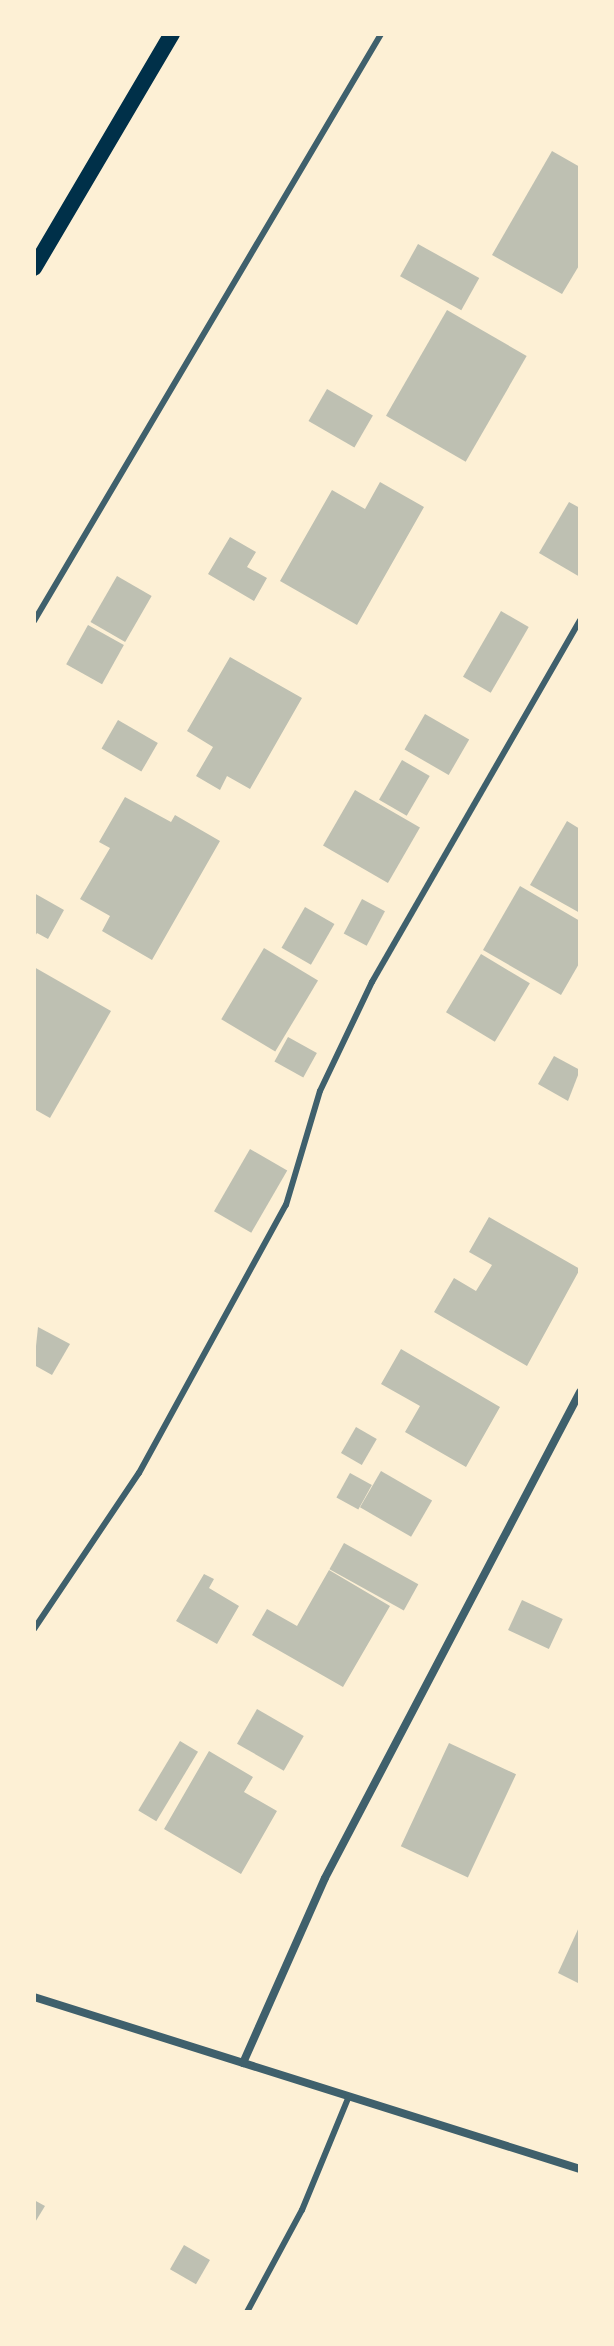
<!DOCTYPE html>
<html>
<head>
<meta charset="utf-8">
<style>
  body { margin:0 }
  #map { position:relative; width:614px; height:2346px; overflow:hidden; background:#fdf0d5; font-family:"Fira Sans",sans-serif }
  div>[style] { position:absolute }
  .building>* { inset:0; background:#bec0b2; transform-origin:0 0 }
  .service>* { height:6px; margin:-3px; padding:0 3px; transform-origin:3px; border-radius:3px; background:#3f606c }
  .minor>* { height:8px; margin:-4px; padding:0 4px; transform-origin:4px; border-radius:4px; background:#3f606c }
  .secondary>* { height:16px; margin:-8px; padding:0 8px; transform-origin:8px; border-radius:8px; background:#003049 }
  span { translate:-50% -50%; white-space:nowrap; text-align:center; line-height:1.15; -webkit-text-stroke:8px #fdf0d5; paint-order:stroke }
  .frame { position:absolute; inset:0; border:36px solid #fdf0d5; pointer-events:none }
</style>
</head>
<body>
<div id="map">
  <div class="building">
    <div style="clip-path:polygon(552px 151px,580px 167px,580px 264px,562px 294px,492px 255px)"></div>
    <div style="left:418px;top:244px;width:70px;height:37px;rotate:29deg"></div>
    <div style="left:447px;top:310px;width:92px;height:122px;rotate:30deg"></div>
    <div style="left:327px;top:389px;width:53px;height:37px;rotate:30deg"></div>
    <div style="clip-path:polygon(380px 482px,424px 507px,357px 625px,280px 581px,332px 490px,365px 509px)"></div>
    <div style="clip-path:polygon(569px 502px,580px 508px,580px 577px,539px 553px)"></div>
    <div style="clip-path:polygon(230px 537px,256px 552px,247px 567px,267px 578px,254px 601px,208px 574px)"></div>
    <div style="left:117px;top:576px;width:40px;height:53px;rotate:30deg"></div>
    <div style="left:501px;top:611px;width:32px;height:76px;rotate:30deg"></div>
    <div style="left:88px;top:625px;width:41px;height:45px;rotate:29deg"></div>
    <div style="clip-path:polygon(230px 657px,302px 698px,250px 789px,227px 776px,220px 790px,196px 776px,213px 747px,187px 731px)"></div>
    <div style="left:425px;top:714px;width:51px;height:41px;rotate:30deg"></div>
    <div style="left:118px;top:720px;width:46px;height:33px;rotate:30deg"></div>
    <div style="left:402px;top:760px;width:32px;height:46px;rotate:30deg"></div>
    <div style="left:355px;top:790px;width:75px;height:64px;rotate:30deg"></div>
    <div style="clip-path:polygon(125px 797px,171px 822px,175px 815px,220px 841px,152px 960px,102px 931px,110px 916px,80px 899px,110px 848px,99px 842px)"></div>
    <div style="clip-path:polygon(567px 821px,580px 829px,580px 913px,530px 885px)"></div>
    <div style="clip-path:polygon(520px 886px,580px 921px,580px 962px,561px 995px,483px 950px)"></div>
    <div style="clip-path:polygon(34px 893px,64px 910px,48px 939px,37px 933px,34px 938px)"></div>
    <div style="left:362px;top:899px;width:26px;height:39px;rotate:28deg"></div>
    <div style="left:305px;top:907px;width:34px;height:47px;rotate:30deg"></div>
    <div style="left:264px;top:948px;width:63px;height:83px;rotate:31deg"></div>
    <div style="left:481px;top:954px;width:57px;height:68px;rotate:31deg"></div>
    <div style="clip-path:polygon(34px 967px,111px 1011px,50px 1118px,34px 1109px)"></div>
    <div style="left:288px;top:1037px;width:33px;height:28px;rotate:29deg"></div>
    <div style="clip-path:polygon(554px 1056px,580px 1070px,568px 1101px,538px 1084px)"></div>
    <div style="left:250px;top:1149px;width:43px;height:72px;rotate:30deg"></div>
    <div style="clip-path:polygon(489px 1217px,580px 1269px,527px 1366px,434px 1312px,454px 1278px,476px 1291px,492px 1265px,469px 1252px)"></div>
    <div style="clip-path:polygon(38px 1327px,70px 1344px,52px 1375px,34px 1365px)"></div>
    <div style="clip-path:polygon(401px 1349px,500px 1407px,466px 1467px,405px 1432px,420px 1406px,381px 1384px)"></div>
    <div style="left:356px;top:1427px;width:24px;height:30px;rotate:30deg"></div>
    <div style="left:381px;top:1471px;width:59px;height:42px;rotate:30deg"></div>
    <div style="left:350px;top:1473px;width:25px;height:28px;rotate:29deg"></div>
    <div style="left:344px;top:1543px;width:85px;height:30px;rotate:29deg"></div>
    <div style="clip-path:polygon(329px 1570px,390px 1606px,343px 1687px,252px 1635px,267px 1609px,297px 1626px)"></div>
    <div style="clip-path:polygon(204px 1574px,214px 1579px,209px 1588px,239px 1606px,217px 1644px,176px 1621px)"></div>
    <div style="left:522px;top:1600px;width:45px;height:33px;rotate:25deg"></div>
    <div style="left:257px;top:1709px;width:54px;height:40px;rotate:30deg"></div>
    <div style="left:180px;top:1741px;width:21px;height:81px;rotate:31deg"></div>
    <div style="left:449px;top:1743px;width:74px;height:114px;rotate:25deg"></div>
    <div style="clip-path:polygon(209px 1751px,253px 1777px,244px 1792px,277px 1811px,241px 1874px,164px 1829px)"></div>
    <div style="clip-path:polygon(580px 1925px,580px 1984px,558px 1973px)"></div>
    <div style="clip-path:polygon(34px 2200px,45px 2206px,34px 2224px)"></div>
    <div style="left:184px;top:2245px;width:30px;height:28px;rotate:30deg"></div>
  </div>
  <div class="service">
    <div style="left:34px;top:621px;width:682px;rotate:-59.41deg"></div>
    <div style="left:34px;top:1629px;width:188px;rotate:-56.1deg"></div>
    <div style="left:139px;top:1473px;width:306px;rotate:-61.3deg"></div>
    <div style="left:286px;top:1205px;width:119px;rotate:-73.4deg"></div>
    <div style="left:320px;top:1091px;width:121px;rotate:-64.5deg"></div>
    <div style="left:372px;top:982px;width:417px;rotate:-60.1deg"></div>
    <div style="left:247px;top:2312px;width:116px;rotate:-61.7deg"></div>
    <div style="left:302px;top:2210px;width:123px;rotate:-67.6deg"></div>
  </div>
  <div class="minor">
    <div style="left:34px;top:1997px;width:572px;rotate:17.49deg"></div>
    <div style="left:243px;top:2063px;width:202px;rotate:-66.1deg"></div>
    <div style="left:325px;top:1878px;width:549px;rotate:-62.31deg"></div>
  </div>
  <div class="secondary">
    <div style="left:34px;top:268px;width:272px;rotate:-59.5deg"></div>
  </div>
  <div class="frame"></div>
</div>
</body>
</html>
